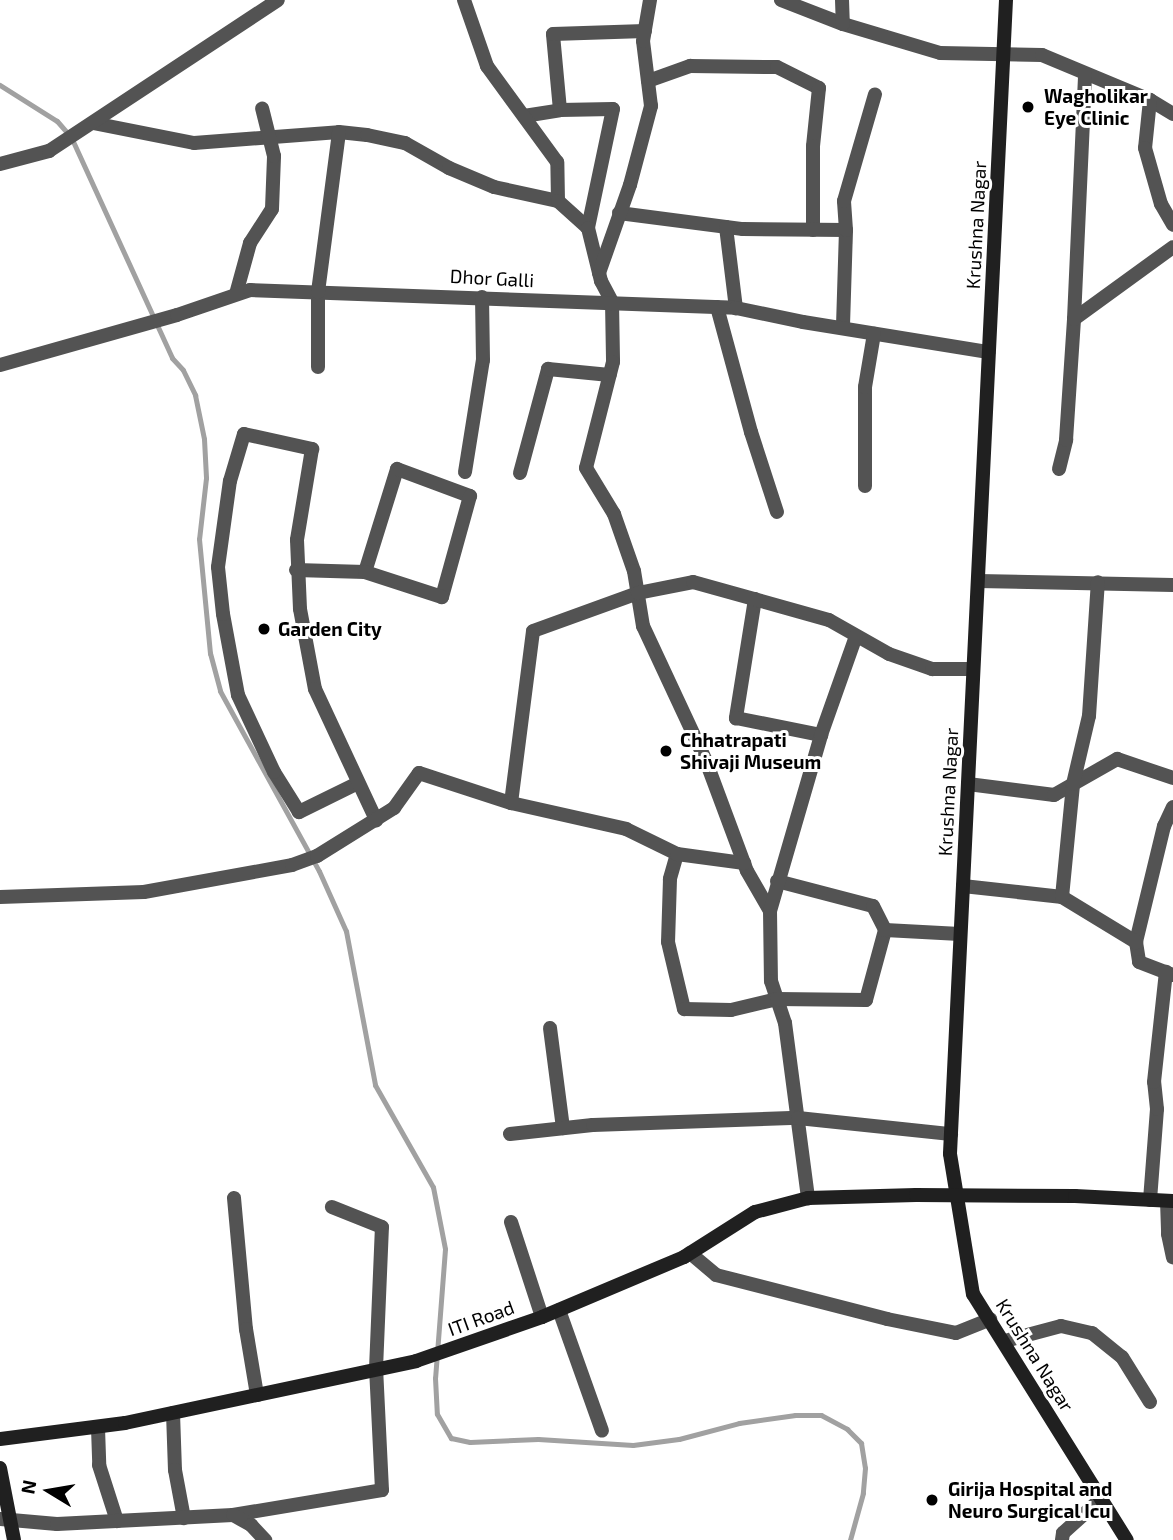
<!DOCTYPE html>
<html>
<head>
<meta charset="utf-8">
<style>
  body { margin:0 }
  #map { position:relative; width:1173px; height:1540px; overflow:hidden; background:#fff; font-family:"Exo 2",sans-serif }
  div>[style] { position:absolute }
  .stream>* { height:5px; margin:-2.5px; padding:0 2.5px; transform-origin:2.5px; border-radius:2.5px; background:#a1a1a1 }
  .minor>* { height:14px; margin:-7px; padding:0 7px; transform-origin:7px; border-radius:7px; background:#535353 }
  .secondary>* { height:14px; margin:-7px; padding:0 7px; transform-origin:7px; border-radius:7px; background:#202020 }
  .dots>* { width:19px; height:19px; translate:-50% -50%; box-sizing:border-box; border:4px solid #fff; border-radius:50% }
  span { translate:-50% -50%; white-space:nowrap; text-align:center; line-height:1.15; -webkit-text-stroke:6px #fff; paint-order:stroke }
  .poi-label { font-size:19px; color:#000; font-weight:700 }
  .left { translate:0 -50%; text-align:left }
  .street-label { font-size:19px; color:#000 }
  .north { position:absolute; left:14px; top:1456px; width:70px; height:70px; -webkit-text-stroke:5px #fff; paint-order:stroke; rotate:281deg; font-size:19px; font-weight:700; line-height:28px; text-align:center; color:#000 }
  .north::after { content:''; display:block; margin:auto; width:24px; height:32px; background:#000; clip-path:polygon(50% 0,100% 100%,50% 72%,0 100%) }
</style>
</head>
<body>
<div id="map">
  <div class="stream">
    <div style="left:0;top:85px;width:67px;rotate:32.3deg"></div>
    <div style="left:57px;top:121px;width:21px;rotate:49deg"></div>
    <div style="left:71px;top:137px;width:243px;rotate:65.4deg"></div>
    <div style="left:172px;top:358px;width:16px;rotate:47deg"></div>
    <div style="left:183px;top:370px;width:28px;rotate:64deg"></div>
    <div style="left:195px;top:395px;width:45px;rotate:78.4deg"></div>
    <div style="left:204px;top:439px;width:39px;rotate:87deg"></div>
    <div style="left:206px;top:478px;width:61px;rotate:96.5deg"></div>
    <div style="left:199px;top:539px;width:115px;rotate:84.5deg"></div>
    <div style="left:210px;top:653px;width:39px;rotate:75deg"></div>
    <div style="left:220px;top:691px;width:205px;rotate:61.2deg"></div>
    <div style="left:319px;top:871px;width:66px;rotate:65.8deg"></div>
    <div style="left:346px;top:931px;width:157px;rotate:79.3deg"></div>
    <div style="left:375px;top:1085px;width:117px;rotate:60.4deg"></div>
    <div style="left:433px;top:1187px;width:63px;rotate:79deg"></div>
    <div style="left:445px;top:1249px;width:129px;rotate:94.4deg"></div>
    <div style="left:435px;top:1378px;width:36px;rotate:87deg"></div>
    <div style="left:437px;top:1414px;width:28px;rotate:60deg"></div>
    <div style="left:451px;top:1438px;width:19px;rotate:12deg"></div>
    <div style="left:470px;top:1442px;width:68px;rotate:-2.5deg"></div>
    <div style="left:538px;top:1439px;width:95px;rotate:3.6deg"></div>
    <div style="left:633px;top:1445px;width:46px;rotate:-7.4deg"></div>
    <div style="left:679px;top:1439px;width:62px;rotate:-14.9deg"></div>
    <div style="left:739px;top:1423px;width:57px;rotate:-8.1deg"></div>
    <div style="left:795px;top:1415px;width:26px"></div>
    <div style="left:821px;top:1415px;width:30px;rotate:28deg"></div>
    <div style="left:847px;top:1429px;width:20px;rotate:45deg"></div>
    <div style="left:861px;top:1443px;width:25px;rotate:81deg"></div>
    <div style="left:865px;top:1468px;width:25px;rotate:95deg"></div>
    <div style="left:863px;top:1493px;width:49px;rotate:105.5deg"></div>
  </div>
  <div class="minor">
    <div style="left:781px;top:0;width:66px;rotate:21.2deg"></div>
    <div style="left:843px;top:24px;width:101px;rotate:16.6deg"></div>
    <div style="left:940px;top:53px;width:102px;rotate:1.1deg"></div>
    <div style="left:1042px;top:55px;width:117px;rotate:22.6deg"></div>
    <div style="left:1150px;top:100px;width:27px;rotate:31deg"></div>
    <div style="left:842px;top:0;width:24px;rotate:88deg"></div>
    <div style="left:648px;top:81px;width:45px;rotate:-19.7deg"></div>
    <div style="left:690px;top:66px;width:87px;rotate:0.7deg"></div>
    <div style="left:777px;top:67px;width:47px;rotate:26.6deg"></div>
    <div style="left:819px;top:88px;width:58px;rotate:95.9deg"></div>
    <div style="left:813px;top:146px;width:84px;rotate:90deg"></div>
    <div style="left:1150px;top:100px;width:48px;rotate:95.9deg"></div>
    <div style="left:1145px;top:148px;width:58px;rotate:74.1deg"></div>
    <div style="left:1161px;top:204px;width:24px;rotate:60deg"></div>
    <div style="left:560px;top:110px;width:76px;rotate:-95.3deg"></div>
    <div style="left:553px;top:34px;width:92px;rotate:-1.9deg"></div>
    <div style="left:524px;top:116px;width:36px;rotate:-9deg"></div>
    <div style="left:560px;top:110px;width:53px;rotate:-1.1deg"></div>
    <div style="left:613px;top:109px;width:122px;rotate:101.9deg"></div>
    <div style="left:93px;top:123px;width:103px;rotate:11.2deg"></div>
    <div style="left:194px;top:143px;width:145px;rotate:-4.3deg"></div>
    <div style="left:339px;top:132px;width:28px;rotate:6deg"></div>
    <div style="left:367px;top:135px;width:39px;rotate:12deg"></div>
    <div style="left:405px;top:143px;width:51px;rotate:29.6deg"></div>
    <div style="left:449px;top:168px;width:49px;rotate:22.9deg"></div>
    <div style="left:494px;top:187px;width:66px;rotate:12.3deg"></div>
    <div style="left:558px;top:201px;width:39px;rotate:-91deg"></div>
    <div style="left:557px;top:162px;width:119px;rotate:-126.1deg"></div>
    <div style="left:487px;top:66px;width:70px;rotate:-109.2deg"></div>
    <div style="left:0;top:164px;width:51px;rotate:-14.9deg"></div>
    <div style="left:49px;top:151px;width:274px;rotate:-33.4deg"></div>
    <div style="left:558px;top:201px;width:40px;rotate:42deg"></div>
    <div style="left:588px;top:228px;width:55px;rotate:76.2deg"></div>
    <div style="left:601px;top:281px;width:24px;rotate:62deg"></div>
    <div style="left:612px;top:302px;width:60px;rotate:89deg"></div>
    <div style="left:613px;top:362px;width:109px;rotate:104.3deg"></div>
    <div style="left:586px;top:468px;width:54px;rotate:58.7deg"></div>
    <div style="left:614px;top:514px;width:60px;rotate:70.7deg"></div>
    <div style="left:634px;top:571px;width:56px;rotate:80.7deg"></div>
    <div style="left:643px;top:626px;width:149px;rotate:65deg"></div>
    <div style="left:706px;top:761px;width:117px;rotate:69.6deg"></div>
    <div style="left:747px;top:871px;width:46px;rotate:60.1deg"></div>
    <div style="left:770px;top:911px;width:70px;rotate:89.2deg"></div>
    <div style="left:771px;top:981px;width:44px;rotate:71.6deg"></div>
    <div style="left:785px;top:1023px;width:177px;rotate:82.5deg"></div>
    <div style="left:619px;top:213px;width:125px;rotate:7.4deg"></div>
    <div style="left:743px;top:229px;width:103px;rotate:0.6deg"></div>
    <div style="left:846px;top:230px;width:98px;rotate:91.8deg"></div>
    <div style="left:726px;top:227px;width:82px;rotate:83deg"></div>
    <div style="left:846px;top:230px;width:29px;rotate:-94deg"></div>
    <div style="left:844px;top:201px;width:111px;rotate:-73.8deg"></div>
    <div style="left:599px;top:273px;width:93px;rotate:-70.6deg"></div>
    <div style="left:630px;top:185px;width:82px;rotate:-75.1deg"></div>
    <div style="left:651px;top:106px;width:65px;rotate:-97deg"></div>
    <div style="left:643px;top:41px;width:42px;rotate:-80.3deg"></div>
    <div style="left:236px;top:294px;width:53px;rotate:-74.6deg"></div>
    <div style="left:250px;top:243px;width:40px;rotate:-57.1deg"></div>
    <div style="left:272px;top:209px;width:53px;rotate:-87.8deg"></div>
    <div style="left:274px;top:156px;width:49px;rotate:-104deg"></div>
    <div style="left:717px;top:307px;width:130px;rotate:74.8deg"></div>
    <div style="left:751px;top:432px;width:84px;rotate:72deg"></div>
    <div style="left:1074px;top:319px;width:122px;rotate:-36deg"></div>
    <div style="left:0;top:365px;width:184px;rotate:-15.8deg"></div>
    <div style="left:177px;top:315px;width:77px;rotate:-18.9deg"></div>
    <div style="left:250px;top:290px;width:486px;rotate:2.1deg"></div>
    <div style="left:736px;top:308px;width:68px;rotate:11.8deg"></div>
    <div style="left:803px;top:322px;width:188px;rotate:9.2deg"></div>
    <div style="left:318px;top:367px;width:75px;rotate:-90deg"></div>
    <div style="left:318px;top:292px;width:161px;rotate:-82.5deg"></div>
    <div style="left:1059px;top:469px;width:30px;rotate:-76deg"></div>
    <div style="left:1066px;top:440px;width:121px;rotate:-86.2deg"></div>
    <div style="left:1074px;top:319px;width:244px;rotate:-87.4deg"></div>
    <div style="left:465px;top:472px;width:113px;rotate:-80.9deg"></div>
    <div style="left:483px;top:360px;width:63px;rotate:-90.9deg"></div>
    <div style="left:520px;top:473px;width:108px;rotate:-74.9deg"></div>
    <div style="left:548px;top:369px;width:62px;rotate:5.5deg"></div>
    <div style="left:865px;top:486px;width:99px;rotate:-90deg"></div>
    <div style="left:865px;top:387px;width:54px;rotate:-80.4deg"></div>
    <div style="left:296px;top:570px;width:69px;rotate:1.7deg"></div>
    <div style="left:365px;top:572px;width:108px;rotate:-72.7deg"></div>
    <div style="left:397px;top:469px;width:78px;rotate:20.3deg"></div>
    <div style="left:470px;top:496px;width:105px;rotate:105.5deg"></div>
    <div style="left:442px;top:597px;width:81px;rotate:-162deg"></div>
    <div style="left:978px;top:581px;width:195px;rotate:1.2deg"></div>
    <div style="left:755px;top:599px;width:121px;rotate:99.1deg"></div>
    <div style="left:736px;top:718px;width:87px;rotate:11.3deg"></div>
    <div style="left:358px;top:783px;width:66px;rotate:153.8deg"></div>
    <div style="left:299px;top:812px;width:47px;rotate:-122deg"></div>
    <div style="left:274px;top:772px;width:85px;rotate:-115.1deg"></div>
    <div style="left:238px;top:695px;width:82px;rotate:-100.5deg"></div>
    <div style="left:223px;top:614px;width:47px;rotate:-96.1deg"></div>
    <div style="left:218px;top:567px;width:87px;rotate:-82.1deg"></div>
    <div style="left:230px;top:481px;width:49px;rotate:-73.4deg"></div>
    <div style="left:244px;top:434px;width:70px;rotate:12.4deg"></div>
    <div style="left:312px;top:449px;width:92px;rotate:99.4deg"></div>
    <div style="left:297px;top:540px;width:69px;rotate:87.5deg"></div>
    <div style="left:300px;top:609px;width:81px;rotate:79.4deg"></div>
    <div style="left:315px;top:689px;width:145px;rotate:65deg"></div>
    <div style="left:968px;top:784px;width:87px;rotate:7.3deg"></div>
    <div style="left:1054px;top:795px;width:73px;rotate:-29.7deg"></div>
    <div style="left:1117px;top:759px;width:59px;rotate:18.7deg"></div>
    <div style="left:511px;top:803px;width:173px;rotate:-82.7deg"></div>
    <div style="left:533px;top:631px;width:112px;rotate:-19.9deg"></div>
    <div style="left:638px;top:593px;width:56px;rotate:-11.3deg"></div>
    <div style="left:693px;top:582px;width:141px;rotate:15.6deg"></div>
    <div style="left:829px;top:620px;width:69px;rotate:29.5deg"></div>
    <div style="left:889px;top:654px;width:46px;rotate:19.2deg"></div>
    <div style="left:932px;top:669px;width:41px"></div>
    <div style="left:1173px;top:807px;width:21px;rotate:115deg"></div>
    <div style="left:1164px;top:826px;width:119px;rotate:103.6deg"></div>
    <div style="left:1136px;top:942px;width:20px;rotate:81deg"></div>
    <div style="left:1139px;top:962px;width:36px;rotate:21deg"></div>
    <div style="left:677px;top:854px;width:26px;rotate:106deg"></div>
    <div style="left:670px;top:879px;width:63px;rotate:91.8deg"></div>
    <div style="left:668px;top:942px;width:69px;rotate:76.6deg"></div>
    <div style="left:684px;top:1009px;width:47px;rotate:1.2deg"></div>
    <div style="left:731px;top:1010px;width:47px;rotate:-13.4deg"></div>
    <div style="left:777px;top:999px;width:89px;rotate:0.6deg"></div>
    <div style="left:866px;top:1000px;width:73px;rotate:-74.8deg"></div>
    <div style="left:885px;top:930px;width:75px;rotate:3.1deg"></div>
    <div style="left:777px;top:881px;width:99px;rotate:14.6deg"></div>
    <div style="left:873px;top:906px;width:27px;rotate:63deg"></div>
    <div style="left:963px;top:886px;width:100px;rotate:6.3deg"></div>
    <div style="left:1062px;top:897px;width:87px;rotate:31.3deg"></div>
    <div style="left:0;top:897px;width:144px;rotate:-2deg"></div>
    <div style="left:144px;top:892px;width:150px;rotate:-10.3deg"></div>
    <div style="left:292px;top:865px;width:27px;rotate:-20deg"></div>
    <div style="left:317px;top:856px;width:91px;rotate:-31.9deg"></div>
    <div style="left:394px;top:808px;width:43px;rotate:-54.5deg"></div>
    <div style="left:419px;top:773px;width:97px;rotate:18.1deg"></div>
    <div style="left:511px;top:803px;width:118px;rotate:12.7deg"></div>
    <div style="left:626px;top:829px;width:57px;rotate:26.1deg"></div>
    <div style="left:677px;top:854px;width:68px;rotate:7.7deg"></div>
    <div style="left:1062px;top:897px;width:114px;rotate:-84.4deg"></div>
    <div style="left:1073px;top:784px;width:70px;rotate:-76.8deg"></div>
    <div style="left:1089px;top:716px;width:134px;rotate:-86.2deg"></div>
    <div style="left:770px;top:911px;width:183px;rotate:-73.8deg"></div>
    <div style="left:821px;top:735px;width:105px;rotate:-70.5deg"></div>
    <div style="left:550px;top:1028px;width:101px;rotate:82.6deg"></div>
    <div style="left:510px;top:1134px;width:83px;rotate:-6.2deg"></div>
    <div style="left:593px;top:1125px;width:205px;rotate:-2deg"></div>
    <div style="left:798px;top:1118px;width:154px;rotate:6deg"></div>
    <div style="left:234px;top:1198px;width:132px;rotate:84.8deg"></div>
    <div style="left:246px;top:1329px;width:67px;rotate:80.5deg"></div>
    <div style="left:1150px;top:1200px;width:91px;rotate:-85.6deg"></div>
    <div style="left:1157px;top:1109px;width:27px;rotate:-96deg"></div>
    <div style="left:1154px;top:1082px;width:111px;rotate:-83.8deg"></div>
    <div style="left:1167px;top:1201px;width:33px;rotate:88deg"></div>
    <div style="left:1168px;top:1234px;width:24px;rotate:78deg"></div>
    <div style="left:511px;top:1222px;width:100px;rotate:71.9deg"></div>
    <div style="left:690px;top:1253px;width:34px;rotate:40deg"></div>
    <div style="left:716px;top:1275px;width:177px;rotate:14.4deg"></div>
    <div style="left:887px;top:1319px;width:70px;rotate:11.5deg"></div>
    <div style="left:956px;top:1333px;width:37px;rotate:-22deg"></div>
    <div style="left:559px;top:1310px;width:128px;rotate:70.4deg"></div>
    <div style="left:1005px;top:1341px;width:58px;rotate:-15deg"></div>
    <div style="left:1061px;top:1326px;width:32px;rotate:13deg"></div>
    <div style="left:1092px;top:1333px;width:38px;rotate:39deg"></div>
    <div style="left:1122px;top:1357px;width:53px;rotate:58.1deg"></div>
    <div style="left:173px;top:1413px;width:57px;rotate:88deg"></div>
    <div style="left:175px;top:1470px;width:49px;rotate:79.4deg"></div>
    <div style="left:98px;top:1428px;width:37px;rotate:88deg"></div>
    <div style="left:99px;top:1465px;width:59px;rotate:72.2deg"></div>
    <div style="left:233px;top:1515px;width:151px;rotate:-9.5deg"></div>
    <div style="left:382px;top:1490px;width:121px;rotate:-92.8deg"></div>
    <div style="left:376px;top:1369px;width:142px;rotate:-87.6deg"></div>
    <div style="left:382px;top:1227px;width:54px;rotate:-158.2deg"></div>
    <div style="left:0;top:1519px;width:57px;rotate:5deg"></div>
    <div style="left:57px;top:1524px;width:176px;rotate:-2.9deg"></div>
    <div style="left:233px;top:1515px;width:21px;rotate:29deg"></div>
    <div style="left:251px;top:1525px;width:21px;rotate:47deg"></div>
    <div style="left:1062px;top:1540px;width:7px;rotate:-82deg"></div>
    <div style="left:1063px;top:1533px;width:52px;rotate:-41.9deg"></div>
  </div>
  <div class="secondary">
    <div style="left:1006px;top:0;width:1155px;rotate:92.78deg"></div>
    <div style="left:950px;top:1154px;width:142px;rotate:80.7deg"></div>
    <div style="left:973px;top:1294px;width:290px;rotate:58deg"></div>
    <div style="left:0;top:1439px;width:126px;rotate:-7.3deg"></div>
    <div style="left:125px;top:1423px;width:298px;rotate:-12deg"></div>
    <div style="left:416px;top:1361px;width:133px;rotate:-19.2deg"></div>
    <div style="left:542px;top:1317px;width:154px;rotate:-22.9deg"></div>
    <div style="left:684px;top:1257px;width:84px;rotate:-32.4deg"></div>
    <div style="left:755px;top:1212px;width:55px;rotate:-14.8deg"></div>
    <div style="left:808px;top:1198px;width:108px;rotate:-1.6deg"></div>
    <div style="left:916px;top:1195px;width:159px;rotate:0.4deg"></div>
    <div style="left:1075px;top:1196px;width:98px;rotate:2.9deg"></div>
    <div style="left:0;top:1468px;width:73px;rotate:79deg"></div>
  </div>
  <div class="dots">
    <div style="left:1028px;top:107px;background:#000"></div>
    <div style="left:264px;top:629px;background:#000"></div>
    <div style="left:666px;top:751px;background:#000"></div>
    <div style="left:932px;top:1500px;background:#000"></div>
  </div>
  <div class="poi-label">
    <span class="left" style="left:1044px;top:107px">Wagholikar<br>Eye Clinic</span>
    <span class="left" style="left:278px;top:629px">Garden City</span>
    <span class="left" style="left:680px;top:751px">Chhatrapati<br>Shivaji Museum</span>
    <span class="left" style="left:948px;top:1500px">Girija Hospital and<br>Neuro Surgical Icu</span>
  </div>
  <div class="street-label">
    <span style="left:976px;top:225px;rotate:-87deg">Krushna Nagar</span>
    <span style="left:492px;top:278px;rotate:3deg">Dhor Galli</span>
    <span style="left:948px;top:792px;rotate:-87deg">Krushna Nagar</span>
    <span style="left:481px;top:1318px;rotate:-20deg">ITI Road</span>
    <span style="left:1035px;top:1355px;rotate:58deg">Krushna Nagar</span>
  </div>
  <div class="north">N</div>
</div>
</body>
</html>
